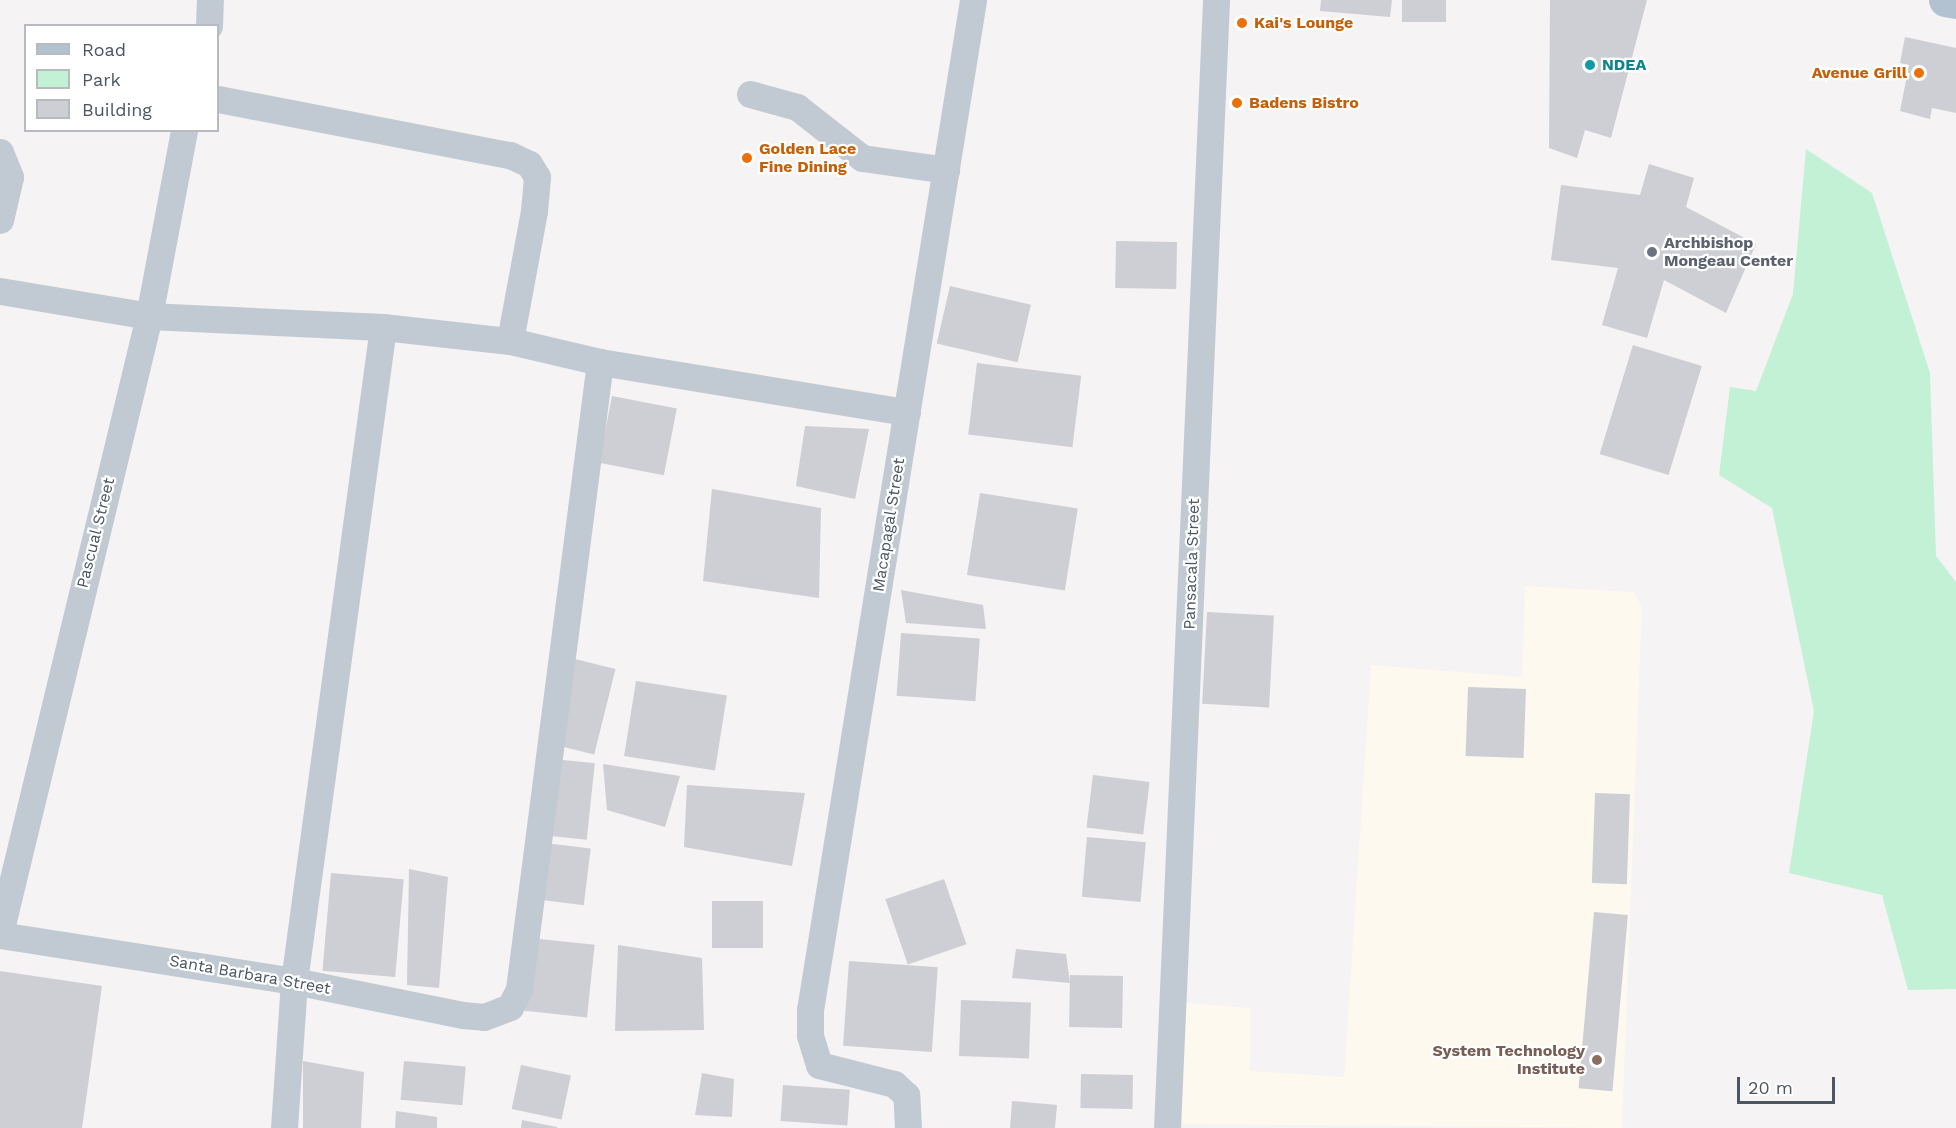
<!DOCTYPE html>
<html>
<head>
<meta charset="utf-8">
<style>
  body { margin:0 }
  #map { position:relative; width:1956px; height:1128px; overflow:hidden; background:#f5f3f3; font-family:"Work Sans",sans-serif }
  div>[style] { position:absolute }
  .commercial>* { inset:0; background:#fdf9ef }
  .green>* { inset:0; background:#c3f1d5 }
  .building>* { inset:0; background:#cdcfd5; transform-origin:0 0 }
  .minor>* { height:27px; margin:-13.5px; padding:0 13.5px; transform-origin:13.5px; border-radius:13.5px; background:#c1cad2 }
  .primary>* { height:33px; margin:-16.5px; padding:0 16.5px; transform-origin:16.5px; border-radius:16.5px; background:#b3c2d1 }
  .dots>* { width:16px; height:16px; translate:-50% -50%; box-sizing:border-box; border:3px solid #fff; border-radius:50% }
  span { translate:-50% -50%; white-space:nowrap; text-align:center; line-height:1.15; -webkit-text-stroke:4.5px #fff; paint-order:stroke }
  .food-label { font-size:16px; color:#c56008; font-weight:700 }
  .left { translate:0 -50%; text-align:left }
  .right { translate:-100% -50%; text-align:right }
  .culture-label { font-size:16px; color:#0d838f; font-weight:700 }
  .worship-label { font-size:16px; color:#5b616d; font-weight:700 }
  .street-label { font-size:16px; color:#4a5661 }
  .education-label { font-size:16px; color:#785e54; font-weight:700 }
  .legend { position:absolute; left:24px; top:24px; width:195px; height:108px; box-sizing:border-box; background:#fff; border:2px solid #b7bbc0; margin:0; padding:8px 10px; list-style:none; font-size:18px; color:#4a5661 }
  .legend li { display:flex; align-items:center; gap:12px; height:30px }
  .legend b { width:30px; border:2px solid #b7bbc0 }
  .scale { position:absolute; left:1737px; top:1077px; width:98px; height:27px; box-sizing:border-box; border:3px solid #4a5661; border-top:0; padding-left:8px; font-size:18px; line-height:21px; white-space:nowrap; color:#4a5661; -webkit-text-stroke:4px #fff; paint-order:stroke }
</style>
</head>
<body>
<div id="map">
  <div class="commercial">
    <div style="clip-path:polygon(1525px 586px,1634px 592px,1642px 607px,1622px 1128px,1184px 1124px,1172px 1114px,1176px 1002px,1250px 1008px,1250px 1071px,1344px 1077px,1371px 665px,1522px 677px)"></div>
  </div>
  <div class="green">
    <div style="clip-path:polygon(1806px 149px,1872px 193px,1930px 373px,1936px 556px,1956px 582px,1956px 989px,1908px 990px,1882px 895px,1789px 873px,1814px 711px,1772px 508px,1719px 475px,1730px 387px,1756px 391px,1793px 294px)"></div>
  </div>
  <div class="building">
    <div style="clip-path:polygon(1321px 0,1392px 0,1390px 17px,1320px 11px)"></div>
    <div style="left:1402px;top:0;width:44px;height:22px"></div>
    <div style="clip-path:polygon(1550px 0,1647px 0,1611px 138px,1585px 130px,1577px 158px,1549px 148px)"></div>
    <div style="clip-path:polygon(1905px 37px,1956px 48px,1956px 113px,1932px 108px,1930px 119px,1900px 111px,1909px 65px,1900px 63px)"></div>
    <div style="clip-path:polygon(1649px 164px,1694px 178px,1686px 207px,1756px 244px,1726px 313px,1664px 280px,1647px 338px,1602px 325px,1618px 268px,1551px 260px,1561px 185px,1640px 195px)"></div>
    <div style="left:1116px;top:241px;width:61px;height:47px;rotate:1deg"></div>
    <div style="left:950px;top:286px;width:83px;height:59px;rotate:13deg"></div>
    <div style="left:1633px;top:345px;width:72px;height:114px;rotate:17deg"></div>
    <div style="left:977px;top:363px;width:105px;height:72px;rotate:7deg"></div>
    <div style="left:612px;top:396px;width:66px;height:68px;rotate:11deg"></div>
    <div style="clip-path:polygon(805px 426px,869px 429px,855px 499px,796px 486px)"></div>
    <div style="clip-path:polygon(712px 489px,821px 508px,819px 598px,703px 581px)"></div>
    <div style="left:980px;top:493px;width:99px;height:83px;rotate:9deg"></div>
    <div style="clip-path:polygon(901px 590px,983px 605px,986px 629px,906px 623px)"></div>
    <div style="left:1207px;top:612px;width:67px;height:92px;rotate:3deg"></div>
    <div style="left:901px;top:633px;width:79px;height:63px;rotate:4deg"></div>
    <div style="left:567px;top:657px;width:50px;height:88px;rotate:14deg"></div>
    <div style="left:636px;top:681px;width:92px;height:76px;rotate:9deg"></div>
    <div style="left:1468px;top:687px;width:58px;height:69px;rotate:2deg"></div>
    <div style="left:554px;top:759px;width:41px;height:77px;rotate:6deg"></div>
    <div style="clip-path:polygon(603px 764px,680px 776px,665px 827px,607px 810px)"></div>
    <div style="left:1093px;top:775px;width:57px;height:53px;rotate:7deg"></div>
    <div style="clip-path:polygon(687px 785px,805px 793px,792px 866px,684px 847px)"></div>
    <div style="left:1595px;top:793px;width:35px;height:90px;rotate:2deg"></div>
    <div style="left:1087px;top:837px;width:59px;height:60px;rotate:5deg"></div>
    <div style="left:545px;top:843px;width:46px;height:57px;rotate:7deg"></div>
    <div style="clip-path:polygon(409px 869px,448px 877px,439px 988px,407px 985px)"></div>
    <div style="left:331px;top:873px;width:73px;height:98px;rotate:5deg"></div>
    <div style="left:944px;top:879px;width:69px;height:62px;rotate:71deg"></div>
    <div style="left:712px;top:901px;width:51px;height:47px"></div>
    <div style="left:1594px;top:912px;width:34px;height:177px;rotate:5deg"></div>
    <div style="left:530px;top:938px;width:65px;height:73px;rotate:6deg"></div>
    <div style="clip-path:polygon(618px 945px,702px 958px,704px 1030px,615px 1031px)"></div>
    <div style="clip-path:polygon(1016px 949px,1066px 954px,1070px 983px,1012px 978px)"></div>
    <div style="left:849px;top:961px;width:89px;height:85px;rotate:4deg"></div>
    <div style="clip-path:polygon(0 971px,102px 986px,82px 1128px,0 1128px)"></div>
    <div style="left:1070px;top:975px;width:53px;height:52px;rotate:1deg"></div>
    <div style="left:961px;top:1000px;width:70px;height:56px;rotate:2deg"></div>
    <div style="clip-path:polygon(303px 1061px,364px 1072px,361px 1128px,303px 1128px)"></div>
    <div style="left:404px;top:1061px;width:62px;height:39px;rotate:5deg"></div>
    <div style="left:521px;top:1065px;width:51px;height:45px;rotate:12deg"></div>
    <div style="clip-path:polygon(702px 1073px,734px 1079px,732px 1117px,695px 1115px)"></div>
    <div style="left:1081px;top:1074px;width:52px;height:34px;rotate:1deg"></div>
    <div style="left:783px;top:1085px;width:67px;height:36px;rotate:4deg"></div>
    <div style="clip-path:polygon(1012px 1101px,1057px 1105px,1055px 1128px,1010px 1128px)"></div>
    <div style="clip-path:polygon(396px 1111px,437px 1117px,437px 1128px,395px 1128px)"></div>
    <div style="clip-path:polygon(522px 1120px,557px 1127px,557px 1128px,521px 1128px)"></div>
  </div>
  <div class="minor">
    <div style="left:209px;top:26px;width:26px;rotate:-88deg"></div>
    <div style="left:750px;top:94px;width:49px;rotate:15.5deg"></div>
    <div style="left:797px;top:107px;width:83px;rotate:38.1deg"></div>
    <div style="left:862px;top:158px;width:85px;rotate:8.1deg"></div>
    <div style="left:218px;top:99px;width:297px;rotate:10.9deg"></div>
    <div style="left:510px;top:155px;width:21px;rotate:25deg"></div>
    <div style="left:529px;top:164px;width:15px;rotate:58deg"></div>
    <div style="left:537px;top:177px;width:34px;rotate:95deg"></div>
    <div style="left:534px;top:211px;width:132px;rotate:100.5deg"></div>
    <div style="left:0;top:152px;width:27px;rotate:68deg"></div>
    <div style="left:10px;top:177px;width:44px;rotate:103.1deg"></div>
    <div style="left:0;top:291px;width:151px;rotate:9.5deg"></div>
    <div style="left:149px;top:316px;width:234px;rotate:2.7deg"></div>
    <div style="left:383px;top:327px;width:128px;rotate:6.3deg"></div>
    <div style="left:510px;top:341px;width:92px;rotate:13.1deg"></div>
    <div style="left:600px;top:362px;width:311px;rotate:9.3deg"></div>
    <div style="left:0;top:933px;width:635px;rotate:-76.42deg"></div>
    <div style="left:149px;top:316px;width:189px;rotate:-79.3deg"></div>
    <div style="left:0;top:935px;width:298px;rotate:8.9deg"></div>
    <div style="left:294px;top:981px;width:172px;rotate:11.4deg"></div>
    <div style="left:463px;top:1015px;width:21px;rotate:5deg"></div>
    <div style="left:484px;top:1017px;width:28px;rotate:-21deg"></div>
    <div style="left:510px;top:1007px;width:20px;rotate:-63deg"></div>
    <div style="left:519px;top:989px;width:632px;rotate:-82.64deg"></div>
    <div style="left:284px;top:1128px;width:147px;rotate:-86.1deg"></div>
    <div style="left:294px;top:981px;width:660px;rotate:-82.25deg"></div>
    <div style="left:908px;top:1128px;width:33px;rotate:-93deg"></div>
    <div style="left:906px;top:1095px;width:16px;rotate:-137deg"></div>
    <div style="left:894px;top:1084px;width:77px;rotate:-165.8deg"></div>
    <div style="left:819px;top:1065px;width:31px;rotate:-107deg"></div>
    <div style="left:810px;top:1035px;width:25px;rotate:-90deg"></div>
    <div style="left:810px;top:1010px;width:1023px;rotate:-80.83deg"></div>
    <div style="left:1167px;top:1128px;width:1129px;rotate:-87.51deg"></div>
  </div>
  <div class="primary">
    <div style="left:1945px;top:0;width:11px;rotate:10deg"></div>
  </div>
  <div class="dots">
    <div style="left:1242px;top:23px;background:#e8710a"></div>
    <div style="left:1590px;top:65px;background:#0f9aa8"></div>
    <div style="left:1919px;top:73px;background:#e8710a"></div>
    <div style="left:1237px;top:103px;background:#e8710a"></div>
    <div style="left:747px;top:158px;background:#e8710a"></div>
    <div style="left:1652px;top:252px;background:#6b7280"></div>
    <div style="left:1597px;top:1060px;background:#8d6e63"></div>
  </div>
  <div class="food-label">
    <span class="left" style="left:1254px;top:23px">Kai's Lounge</span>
    <span class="right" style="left:1907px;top:73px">Avenue Grill</span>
    <span class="left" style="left:1249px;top:103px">Badens Bistro</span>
    <span class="left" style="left:759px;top:158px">Golden Lace<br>Fine Dining</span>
  </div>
  <div class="culture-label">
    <span class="left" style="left:1602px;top:65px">NDEA</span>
  </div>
  <div class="worship-label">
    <span class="left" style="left:1664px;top:252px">Archbishop<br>Mongeau Center</span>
  </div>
  <div class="street-label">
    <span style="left:889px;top:525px;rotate:-81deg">Macapagal Street</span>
    <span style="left:96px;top:533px;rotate:-76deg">Pascual Street</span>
    <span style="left:1192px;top:564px;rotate:-88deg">Pansacala Street</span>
    <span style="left:250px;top:975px;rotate:10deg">Santa Barbara Street</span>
  </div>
  <div class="education-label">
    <span class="right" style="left:1585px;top:1060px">System Technology<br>Institute</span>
  </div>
  <ul class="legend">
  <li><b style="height:8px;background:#b3c2d1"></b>Road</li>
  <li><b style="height:16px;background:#c3f1d5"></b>Park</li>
  <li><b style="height:16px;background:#cdcfd5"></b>Building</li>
  </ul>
  <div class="scale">20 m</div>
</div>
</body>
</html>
